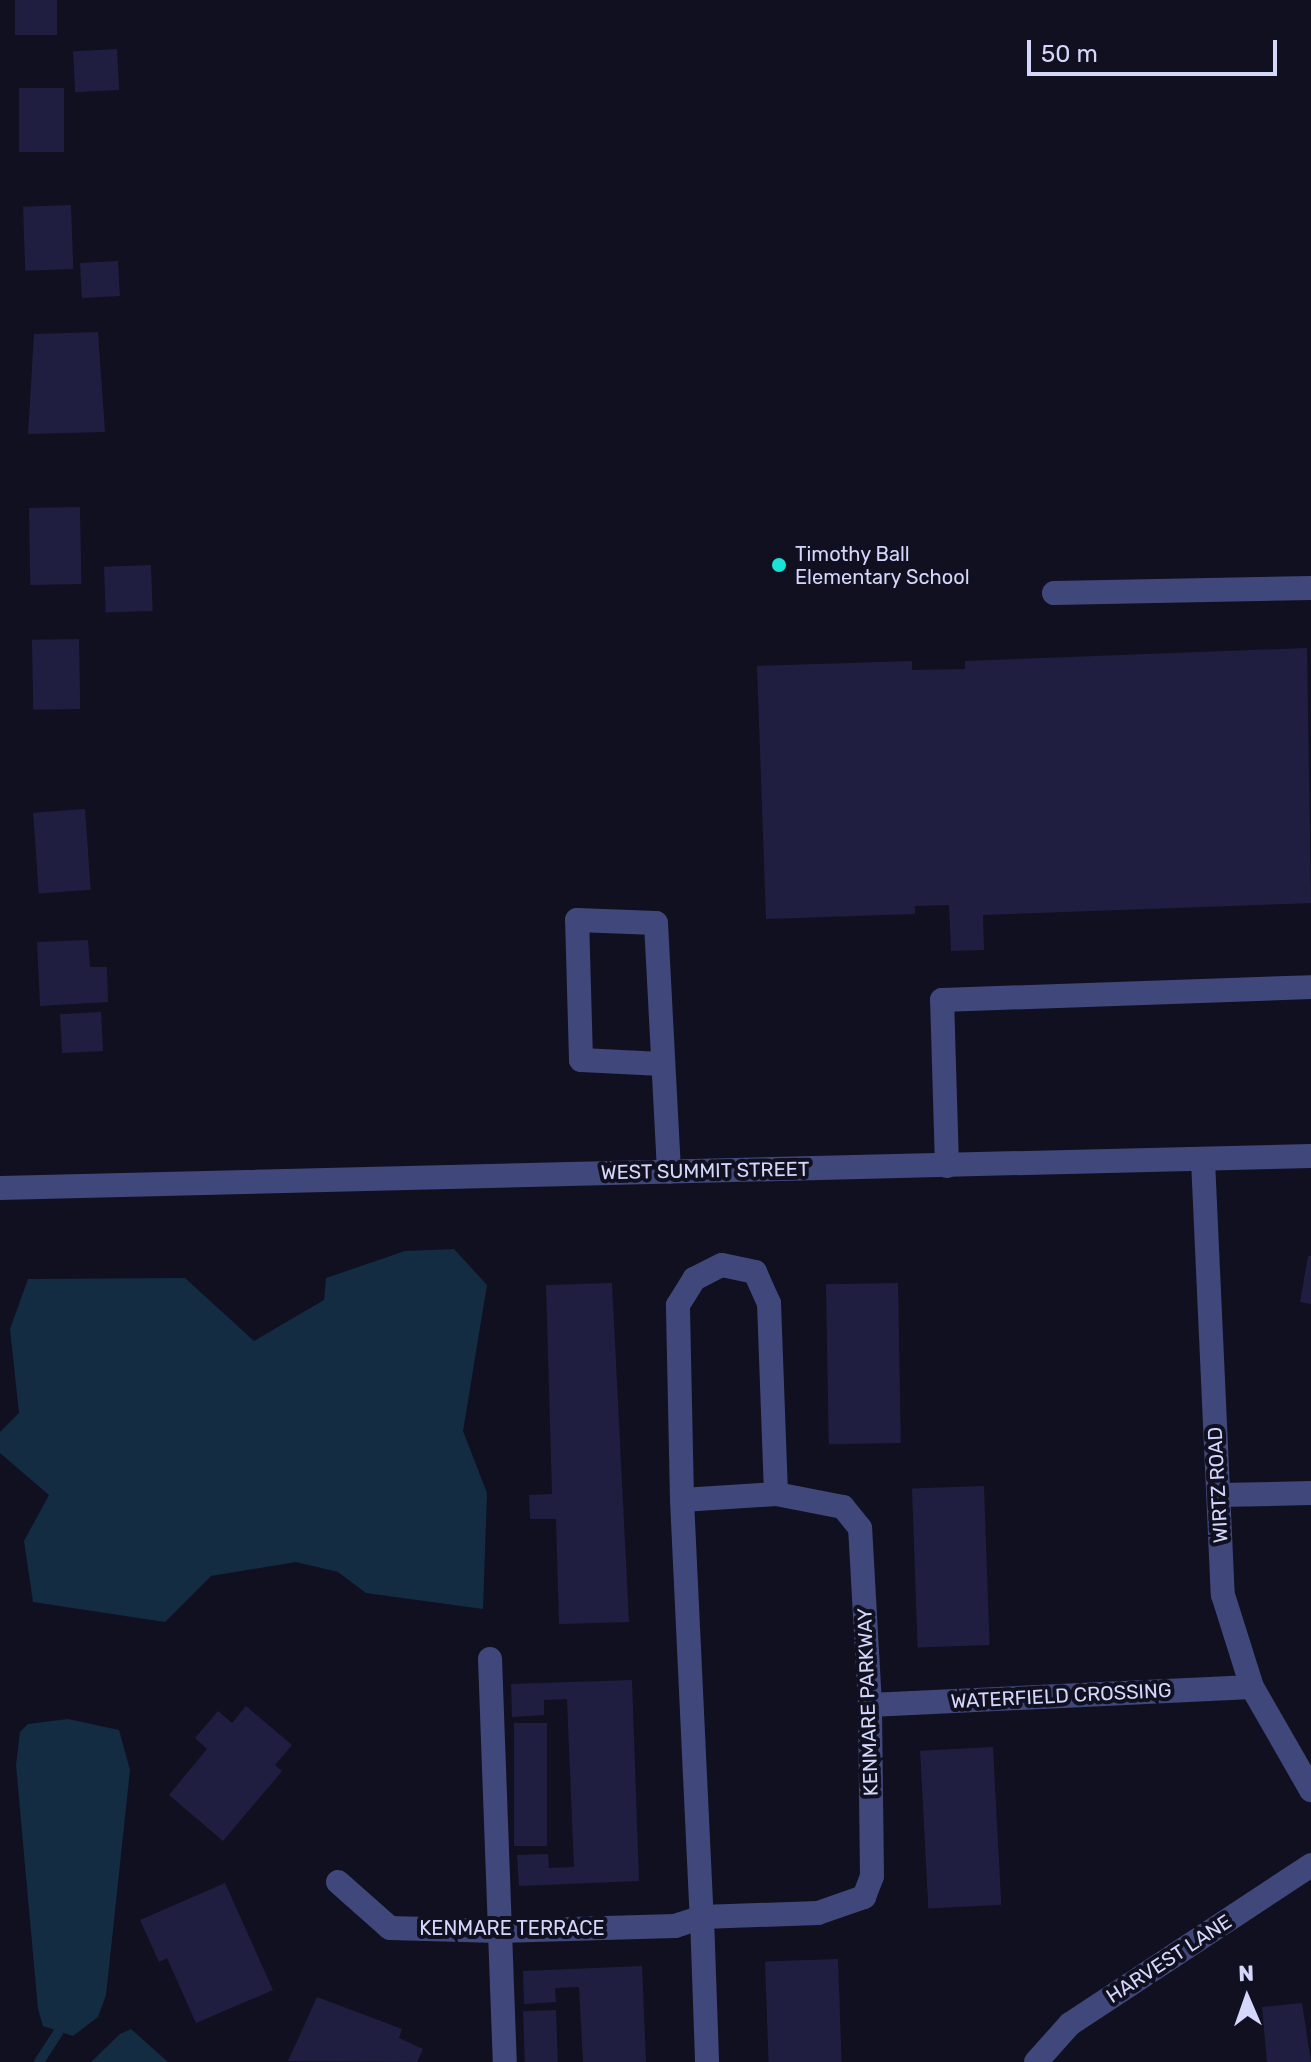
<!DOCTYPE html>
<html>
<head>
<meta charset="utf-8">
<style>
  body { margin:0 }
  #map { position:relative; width:1311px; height:2062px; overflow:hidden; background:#101021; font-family:Rubik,sans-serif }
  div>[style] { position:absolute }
  .water>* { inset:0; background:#132c42 }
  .stream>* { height:10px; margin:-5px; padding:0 5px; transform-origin:5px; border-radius:5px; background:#132c42 }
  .building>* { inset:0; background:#1f1e40; transform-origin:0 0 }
  .minor>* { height:24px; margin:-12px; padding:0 12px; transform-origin:12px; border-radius:12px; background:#40477b }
  .dots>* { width:22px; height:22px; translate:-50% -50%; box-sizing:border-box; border:4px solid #101021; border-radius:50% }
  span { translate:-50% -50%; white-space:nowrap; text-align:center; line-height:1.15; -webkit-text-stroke:8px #101021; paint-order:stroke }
  .poi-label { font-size:20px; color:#d4d6fa }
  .left { translate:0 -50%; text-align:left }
  .street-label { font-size:20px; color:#d4d6fa }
  .north { position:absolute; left:1207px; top:1958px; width:80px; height:80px; -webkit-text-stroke:6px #101021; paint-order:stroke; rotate:358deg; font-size:22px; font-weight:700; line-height:32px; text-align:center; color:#d4d6fa }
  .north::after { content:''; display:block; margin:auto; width:28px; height:36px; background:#d4d6fa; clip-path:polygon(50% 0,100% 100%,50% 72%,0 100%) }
  .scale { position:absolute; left:1027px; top:40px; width:250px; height:36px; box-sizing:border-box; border:4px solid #d4d6fa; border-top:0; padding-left:10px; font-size:24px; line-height:28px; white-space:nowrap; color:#d4d6fa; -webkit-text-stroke:6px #101021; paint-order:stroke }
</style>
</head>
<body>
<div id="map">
  <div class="water">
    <div style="clip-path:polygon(454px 1249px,487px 1285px,463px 1431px,487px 1493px,483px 1609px,366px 1593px,338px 1572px,296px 1562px,211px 1576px,165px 1622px,33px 1602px,24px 1541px,49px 1495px,0 1453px,0 1432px,19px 1413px,10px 1329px,28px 1279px,185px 1278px,254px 1341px,324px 1300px,326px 1278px,405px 1251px)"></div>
    <div style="clip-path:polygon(68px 1719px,119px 1730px,130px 1770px,106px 1995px,98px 2017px,73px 2036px,43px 2026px,38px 2009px,16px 1765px,20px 1732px,28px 1724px)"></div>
    <div style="clip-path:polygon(131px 2029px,168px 2062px,91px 2062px,120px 2034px)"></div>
  </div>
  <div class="stream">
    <div style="left:39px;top:2062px;width:35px;rotate:-57deg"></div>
  </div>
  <div class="building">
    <div style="left:57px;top:0;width:35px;height:42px;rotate:90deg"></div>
    <div style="left:117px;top:49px;width:41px;height:44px;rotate:87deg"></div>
    <div style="left:19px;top:88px;width:45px;height:64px"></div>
    <div style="left:71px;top:205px;width:64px;height:48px;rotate:88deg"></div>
    <div style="left:118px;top:261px;width:35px;height:38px;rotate:87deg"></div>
    <div style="clip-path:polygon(98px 332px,105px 432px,28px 434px,34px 334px)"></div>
    <div style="left:80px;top:507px;width:77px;height:51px;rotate:89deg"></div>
    <div style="left:151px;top:565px;width:46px;height:47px;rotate:88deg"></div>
    <div style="left:79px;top:639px;width:70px;height:47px;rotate:89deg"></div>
    <div style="clip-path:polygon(1307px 648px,1311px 903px,983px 915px,984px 950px,951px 951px,949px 905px,915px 906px,915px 914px,766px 919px,757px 666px,912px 661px,912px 670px,965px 669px,965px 661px)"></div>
    <div style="left:85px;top:809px;width:81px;height:52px;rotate:86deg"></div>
    <div style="clip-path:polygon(88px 940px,90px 967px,107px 967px,108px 1002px,40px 1006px,37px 942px)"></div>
    <div style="left:101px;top:1012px;width:39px;height:41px;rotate:87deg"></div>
    <div style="clip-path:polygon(1308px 1256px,1311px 1256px,1311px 1304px,1300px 1302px)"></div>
    <div style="clip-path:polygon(612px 1283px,629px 1622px,559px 1624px,556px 1519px,530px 1519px,529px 1495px,552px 1494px,546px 1285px)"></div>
    <div style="left:898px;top:1283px;width:160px;height:72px;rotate:89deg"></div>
    <div style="left:984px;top:1486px;width:159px;height:72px;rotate:88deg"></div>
    <div style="clip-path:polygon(632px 1680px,639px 1881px,519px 1886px,517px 1855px,548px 1854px,549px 1868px,574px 1867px,567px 1699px,544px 1700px,544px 1715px,512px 1717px,511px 1684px)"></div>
    <div style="clip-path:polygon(246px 1706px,292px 1745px,275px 1765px,282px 1771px,223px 1841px,169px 1795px,207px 1749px,195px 1738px,218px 1711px,232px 1723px)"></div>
    <div style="left:514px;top:1723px;width:33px;height:123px"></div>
    <div style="left:993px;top:1747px;width:158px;height:73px;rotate:87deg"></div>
    <div style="clip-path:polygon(225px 1883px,273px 1990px,196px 2023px,167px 1958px,159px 1962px,140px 1920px)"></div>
    <div style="left:838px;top:1959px;width:103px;height:73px;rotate:88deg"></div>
    <div style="clip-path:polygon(642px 1966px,646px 2062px,583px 2062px,579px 1987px,555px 1988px,556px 2002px,524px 2004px,523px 1971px)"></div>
    <div style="clip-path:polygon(317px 1997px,402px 2029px,399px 2038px,423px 2049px,417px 2062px,288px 2061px)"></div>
    <div style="clip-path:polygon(1302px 2003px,1311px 2062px,1267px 2062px,1262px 2007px)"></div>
    <div style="left:556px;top:2010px;width:52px;height:33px;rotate:88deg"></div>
  </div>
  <div class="minor">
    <div style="left:1054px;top:593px;width:257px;rotate:-1.1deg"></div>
    <div style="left:662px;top:1064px;width:81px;rotate:-177.2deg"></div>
    <div style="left:581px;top:1060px;width:140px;rotate:-91.6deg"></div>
    <div style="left:577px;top:920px;width:79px;rotate:2.2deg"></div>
    <div style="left:656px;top:923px;width:249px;rotate:87deg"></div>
    <div style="left:1203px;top:1160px;width:435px;rotate:87.4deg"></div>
    <div style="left:1223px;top:1595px;width:96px;rotate:72.5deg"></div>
    <div style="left:1252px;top:1687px;width:119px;rotate:60.2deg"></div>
    <div style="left:947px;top:1166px;width:166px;rotate:-91.7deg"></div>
    <div style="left:942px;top:1000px;width:369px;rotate:-2deg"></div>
    <div style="left:0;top:1188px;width:1311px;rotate:-1.4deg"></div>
    <div style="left:1219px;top:1495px;width:92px;rotate:-1.2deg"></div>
    <div style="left:682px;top:1500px;width:195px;rotate:-91.2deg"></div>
    <div style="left:678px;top:1305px;width:31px;rotate:-58deg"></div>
    <div style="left:694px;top:1279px;width:31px;rotate:-27deg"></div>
    <div style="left:722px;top:1265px;width:34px;rotate:12deg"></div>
    <div style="left:755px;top:1272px;width:34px;rotate:66deg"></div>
    <div style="left:769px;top:1303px;width:191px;rotate:87.9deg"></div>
    <div style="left:490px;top:1659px;width:403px;rotate:87.9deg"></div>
    <div style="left:870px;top:1705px;width:382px;rotate:-2.7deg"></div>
    <div style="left:338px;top:1882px;width:69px;rotate:41.5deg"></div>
    <div style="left:390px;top:1928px;width:109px;rotate:1.6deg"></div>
    <div style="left:499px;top:1931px;width:176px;rotate:-1.6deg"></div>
    <div style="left:675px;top:1926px;width:28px;rotate:-18deg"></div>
    <div style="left:702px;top:1917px;width:116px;rotate:-2deg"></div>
    <div style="left:818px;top:1913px;width:49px;rotate:-19.2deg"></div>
    <div style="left:864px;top:1897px;width:22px;rotate:-69deg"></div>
    <div style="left:872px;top:1876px;width:171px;rotate:-90.7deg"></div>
    <div style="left:870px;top:1705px;width:177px;rotate:-93.2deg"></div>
    <div style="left:860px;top:1528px;width:27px;rotate:-129deg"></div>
    <div style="left:843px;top:1507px;width:68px;rotate:-169deg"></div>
    <div style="left:776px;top:1494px;width:94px;rotate:176.3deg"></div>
    <div style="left:682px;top:1500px;width:417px;rotate:87.3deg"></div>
    <div style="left:702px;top:1917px;width:145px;rotate:88deg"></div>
    <div style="left:1036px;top:2062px;width:51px;rotate:-48.2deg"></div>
    <div style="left:1070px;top:2024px;width:289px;rotate:-33.4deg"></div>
  </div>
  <div class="dots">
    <div style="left:779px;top:565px;background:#19e2d6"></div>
  </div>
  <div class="poi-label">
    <span class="left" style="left:795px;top:566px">Timothy Ball<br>Elementary School</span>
  </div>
  <div class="street-label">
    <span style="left:705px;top:1171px;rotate:-1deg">WEST SUMMIT STREET</span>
    <span style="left:1218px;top:1485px;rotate:-93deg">WIRTZ ROAD</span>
    <span style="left:1061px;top:1696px;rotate:-3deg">WATERFIELD CROSSING</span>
    <span style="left:868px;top:1702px;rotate:-92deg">KENMARE PARKWAY</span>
    <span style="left:512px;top:1928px">KENMARE TERRACE</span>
    <span style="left:1169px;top:1959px;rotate:-33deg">HARVEST LANE</span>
  </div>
  <div class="north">N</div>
  <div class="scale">50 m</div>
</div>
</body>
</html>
